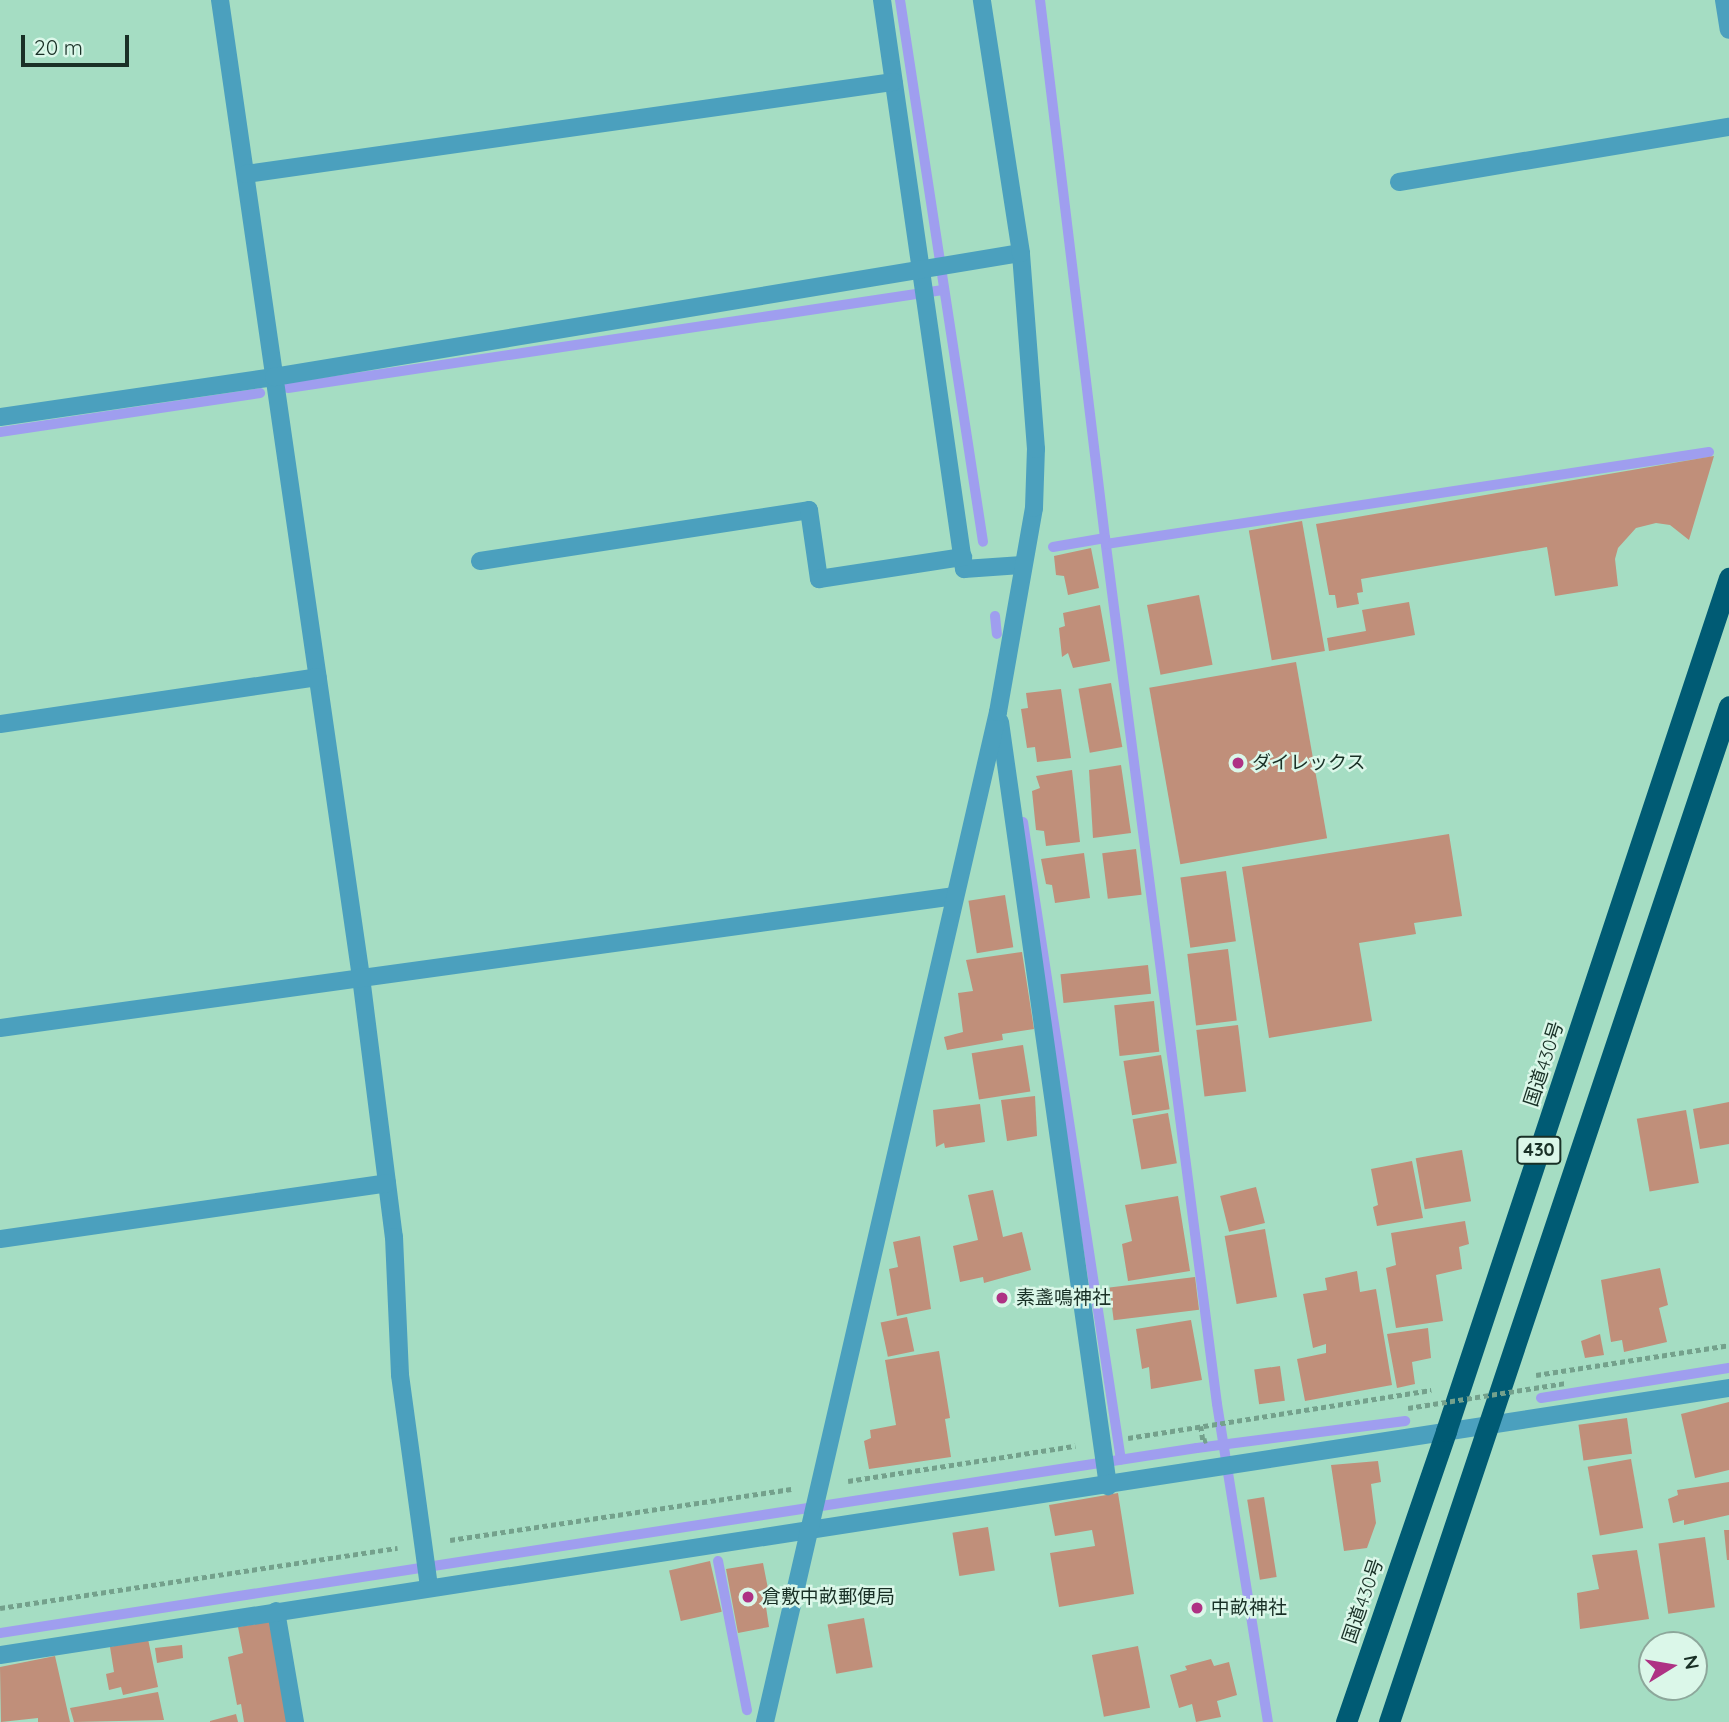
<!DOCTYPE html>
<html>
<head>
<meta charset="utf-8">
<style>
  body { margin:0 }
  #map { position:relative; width:1729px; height:1722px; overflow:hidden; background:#a5ddc3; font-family:Quicksand,"Noto Sans JP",sans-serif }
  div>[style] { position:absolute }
  .stream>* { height:10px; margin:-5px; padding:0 5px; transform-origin:5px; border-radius:5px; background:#9f9eef }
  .building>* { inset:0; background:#c08f7a; transform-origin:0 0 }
  .path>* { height:4.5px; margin-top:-2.25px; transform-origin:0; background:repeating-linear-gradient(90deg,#74a18c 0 5px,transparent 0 8.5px) }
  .street>* { height:18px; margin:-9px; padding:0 9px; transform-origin:9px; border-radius:9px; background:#4ba0be }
  .highway>* { height:21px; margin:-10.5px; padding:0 10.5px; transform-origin:10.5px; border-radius:10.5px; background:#005b74 }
  .path-bridge>* { height:4.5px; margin-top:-2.25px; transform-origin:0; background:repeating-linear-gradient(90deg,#74a18c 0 5px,transparent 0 8.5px) }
  .dots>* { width:19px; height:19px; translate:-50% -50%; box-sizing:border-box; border:4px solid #dbf7e9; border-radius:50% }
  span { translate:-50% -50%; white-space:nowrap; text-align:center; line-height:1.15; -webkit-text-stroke:5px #dbf7e9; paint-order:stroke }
  .shield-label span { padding:2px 5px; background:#dbf7e9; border:2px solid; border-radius:5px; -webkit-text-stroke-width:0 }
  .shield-label { font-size:18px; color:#193026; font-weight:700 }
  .poi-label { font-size:19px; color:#193026 }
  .left { translate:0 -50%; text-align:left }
  .street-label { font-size:19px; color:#193026 }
  .north { position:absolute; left:1638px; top:1631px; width:70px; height:70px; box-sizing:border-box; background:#dbf7e9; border:2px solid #8da79b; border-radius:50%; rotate:79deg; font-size:19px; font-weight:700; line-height:28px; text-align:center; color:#193026 }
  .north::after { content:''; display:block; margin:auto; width:24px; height:32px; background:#ae3284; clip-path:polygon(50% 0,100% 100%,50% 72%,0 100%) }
  .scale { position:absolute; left:21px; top:35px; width:108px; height:32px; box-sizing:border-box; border:4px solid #193026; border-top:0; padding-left:9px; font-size:21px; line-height:24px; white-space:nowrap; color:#193026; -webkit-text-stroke:5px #dbf7e9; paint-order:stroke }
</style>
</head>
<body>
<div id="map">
  <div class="stream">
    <div style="left:900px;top:0;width:548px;rotate:81.29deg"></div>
    <div style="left:1040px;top:0;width:542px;rotate:83.11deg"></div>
    <div style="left:1105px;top:538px;width:873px;rotate:82.63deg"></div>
    <div style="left:1217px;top:1404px;width:322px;rotate:80.9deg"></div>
    <div style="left:288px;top:388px;width:662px;rotate:-8.51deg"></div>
    <div style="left:0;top:432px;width:263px;rotate:-8.5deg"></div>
    <div style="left:1106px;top:544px;width:610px;rotate:-8.67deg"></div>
    <div style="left:1053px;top:547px;width:53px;rotate:-9.8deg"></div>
    <div style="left:995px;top:616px;width:18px;rotate:84deg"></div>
    <div style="left:1023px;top:822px;width:645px;rotate:81.27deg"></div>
    <div style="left:1541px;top:1398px;width:190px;rotate:-9.1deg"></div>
    <div style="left:718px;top:1561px;width:152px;rotate:79deg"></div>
    <div style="left:0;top:1633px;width:1211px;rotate:-8.79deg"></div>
    <div style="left:1197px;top:1448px;width:210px;rotate:-7.4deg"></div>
  </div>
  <div class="building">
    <div style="clip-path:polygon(1714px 456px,1689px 540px,1670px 525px,1656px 523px,1636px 528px,1618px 548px,1615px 559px,1618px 586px,1555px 596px,1547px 547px,1361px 579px,1363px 592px,1357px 593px,1359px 604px,1337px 608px,1335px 595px,1329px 595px,1316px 524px)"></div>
    <div style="left:1302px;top:521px;width:132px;height:54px;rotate:80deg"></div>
    <div style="clip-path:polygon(1091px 548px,1099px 588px,1068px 595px,1064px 576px,1056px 575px,1054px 556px)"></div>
    <div style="left:1199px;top:595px;width:71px;height:53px;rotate:79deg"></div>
    <div style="clip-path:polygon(1409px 602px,1415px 635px,1329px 651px,1327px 638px,1366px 631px,1362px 610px)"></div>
    <div style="clip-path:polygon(1100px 605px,1110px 661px,1073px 668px,1068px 653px,1062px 657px,1059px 628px,1065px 626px,1063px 613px)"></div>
    <div style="left:1296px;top:662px;width:179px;height:149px;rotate:80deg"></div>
    <div style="left:1111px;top:683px;width:65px;height:33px;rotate:80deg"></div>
    <div style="clip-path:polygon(1061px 689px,1071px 758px,1037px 762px,1035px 747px,1027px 748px,1021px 709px,1028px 708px,1026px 693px)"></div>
    <div style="clip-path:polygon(1121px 765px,1131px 833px,1093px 838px,1089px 770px)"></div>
    <div style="clip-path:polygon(1072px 770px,1080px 842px,1046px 846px,1044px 831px,1036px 830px,1032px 791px,1040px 788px,1036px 776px)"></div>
    <div style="clip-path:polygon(1449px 834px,1462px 916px,1414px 923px,1416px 934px,1359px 943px,1372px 1021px,1269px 1038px,1242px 867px)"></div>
    <div style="left:1136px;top:849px;width:46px;height:34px;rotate:83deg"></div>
    <div style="clip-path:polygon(1084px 853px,1090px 898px,1055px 903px,1052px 885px,1046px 884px,1041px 859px)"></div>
    <div style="left:1226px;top:871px;width:71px;height:46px;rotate:82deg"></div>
    <div style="left:1005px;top:895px;width:53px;height:37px;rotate:81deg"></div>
    <div style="left:1228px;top:949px;width:72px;height:41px;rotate:83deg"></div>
    <div style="clip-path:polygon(1022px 952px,1034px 1029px,1002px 1034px,1003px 1040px,947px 1050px,944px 1037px,963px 1032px,958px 993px,973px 991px,966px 960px)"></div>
    <div style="left:1148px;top:965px;width:29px;height:88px;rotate:84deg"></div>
    <div style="left:1154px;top:1001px;width:51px;height:40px;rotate:84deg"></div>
    <div style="left:1238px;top:1025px;width:67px;height:42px;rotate:83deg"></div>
    <div style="left:1023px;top:1045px;width:47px;height:52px;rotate:81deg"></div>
    <div style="left:1161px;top:1055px;width:55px;height:38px;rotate:81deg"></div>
    <div style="clip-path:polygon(1035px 1096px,1037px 1136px,1007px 1141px,1001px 1100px)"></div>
    <div style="clip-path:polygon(1729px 1102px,1729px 1144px,1700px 1149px,1693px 1109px)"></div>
    <div style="clip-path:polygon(980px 1104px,985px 1142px,945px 1148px,944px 1143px,936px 1147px,933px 1110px)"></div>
    <div style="left:1686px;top:1110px;width:74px;height:50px;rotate:80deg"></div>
    <div style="left:1168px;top:1113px;width:51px;height:36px;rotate:80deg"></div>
    <div style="left:1462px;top:1150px;width:52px;height:47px;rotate:80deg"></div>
    <div style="clip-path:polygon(1412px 1161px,1423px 1218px,1377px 1226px,1373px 1207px,1378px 1205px,1371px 1169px)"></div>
    <div style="left:1256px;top:1187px;width:37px;height:37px;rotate:76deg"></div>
    <div style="clip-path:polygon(993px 1190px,1003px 1237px,1022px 1232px,1031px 1270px,984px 1283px,983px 1277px,960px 1282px,953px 1246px,978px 1240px,968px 1195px)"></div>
    <div style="clip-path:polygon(1178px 1196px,1190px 1271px,1128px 1281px,1122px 1244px,1132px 1241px,1125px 1205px)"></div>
    <div style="clip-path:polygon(1465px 1221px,1469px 1244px,1459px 1247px,1462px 1269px,1436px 1275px,1443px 1321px,1396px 1328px,1386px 1268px,1396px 1265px,1391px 1233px)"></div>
    <div style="left:1265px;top:1229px;width:69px;height:41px;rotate:80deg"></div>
    <div style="clip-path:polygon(920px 1236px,931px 1309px,897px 1316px,889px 1269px,898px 1267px,893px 1242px)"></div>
    <div style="clip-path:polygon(1660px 1268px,1668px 1305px,1659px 1308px,1667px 1342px,1624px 1352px,1622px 1340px,1611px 1342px,1601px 1280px)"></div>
    <div style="clip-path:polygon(1357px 1271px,1360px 1292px,1376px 1289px,1392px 1385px,1305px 1401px,1297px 1359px,1326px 1353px,1326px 1344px,1313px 1348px,1303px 1294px,1327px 1290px,1325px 1278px)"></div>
    <div style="left:1195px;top:1277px;width:33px;height:86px;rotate:83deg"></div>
    <div style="left:907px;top:1317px;width:35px;height:27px;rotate:78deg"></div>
    <div style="clip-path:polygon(1191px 1320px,1202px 1380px,1151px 1389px,1149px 1367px,1142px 1369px,1136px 1329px)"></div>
    <div style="clip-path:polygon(1428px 1328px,1431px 1358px,1412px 1362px,1415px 1384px,1397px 1388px,1387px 1334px)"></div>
    <div style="clip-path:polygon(1600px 1334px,1604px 1355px,1585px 1358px,1581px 1341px)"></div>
    <div style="clip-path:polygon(939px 1351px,950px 1418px,945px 1419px,951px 1457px,869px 1469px,864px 1441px,871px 1438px,870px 1430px,896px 1425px,885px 1360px)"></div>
    <div style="left:1280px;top:1366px;width:35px;height:26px;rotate:82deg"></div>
    <div style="clip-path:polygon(1729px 1402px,1729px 1470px,1695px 1478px,1681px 1414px)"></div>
    <div style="left:1627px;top:1418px;width:36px;height:49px;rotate:82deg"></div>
    <div style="left:1631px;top:1459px;width:70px;height:44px;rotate:80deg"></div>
    <div style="clip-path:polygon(1378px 1461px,1381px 1482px,1371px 1484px,1376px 1523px,1367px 1548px,1344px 1551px,1331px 1465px)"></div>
    <div style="clip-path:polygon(1729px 1482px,1729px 1515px,1684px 1525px,1684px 1520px,1673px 1523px,1668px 1499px,1678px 1495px,1677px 1490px)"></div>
    <div style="clip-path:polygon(1118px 1493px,1134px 1594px,1059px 1607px,1050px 1553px,1095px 1546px,1092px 1530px,1055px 1536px,1049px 1505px)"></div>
    <div style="left:1264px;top:1497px;width:81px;height:17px;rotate:81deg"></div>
    <div style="left:988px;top:1527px;width:44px;height:36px;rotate:81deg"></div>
    <div style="clip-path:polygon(1724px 1530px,1729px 1530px,1729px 1560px,1727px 1560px)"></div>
    <div style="left:1705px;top:1537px;width:71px;height:47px;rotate:82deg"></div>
    <div style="clip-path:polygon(1637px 1550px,1649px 1619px,1580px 1629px,1577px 1593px,1599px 1589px,1592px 1555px)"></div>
    <div style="left:710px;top:1561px;width:52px;height:42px;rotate:77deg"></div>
    <div style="clip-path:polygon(763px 1563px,770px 1599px,765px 1600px,769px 1627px,738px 1633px,726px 1569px)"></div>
    <div style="left:864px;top:1618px;width:50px;height:37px;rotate:80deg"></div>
    <div style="clip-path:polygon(273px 1621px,291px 1722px,244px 1722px,241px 1704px,237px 1705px,228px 1657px,243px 1653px,238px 1627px)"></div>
    <div style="clip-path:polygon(148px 1639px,158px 1687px,123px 1695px,121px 1687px,109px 1690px,106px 1674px,114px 1672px,110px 1647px)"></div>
    <div style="clip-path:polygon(182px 1645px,183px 1658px,157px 1663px,155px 1648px)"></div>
    <div style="left:1138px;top:1646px;width:63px;height:47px;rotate:79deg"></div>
    <div style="clip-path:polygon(55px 1656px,70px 1722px,38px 1722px,38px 1718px,1px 1722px,0 1667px)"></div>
    <div style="clip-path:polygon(1211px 1659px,1214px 1666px,1229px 1662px,1237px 1695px,1217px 1701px,1221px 1717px,1196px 1722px,1192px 1704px,1179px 1708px,1170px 1675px,1187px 1670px,1185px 1666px)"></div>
    <div style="clip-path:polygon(158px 1692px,164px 1720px,74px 1722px,70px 1708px)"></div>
    <div style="clip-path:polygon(236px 1714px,238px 1722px,210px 1722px,210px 1721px)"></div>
  </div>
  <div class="path">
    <div style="left:1536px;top:1375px;width:195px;rotate:-8.8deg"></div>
    <div style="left:1201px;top:1426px;width:15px;rotate:82deg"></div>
    <div style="left:1203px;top:1441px;width:4px;rotate:-14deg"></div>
    <div style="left:1128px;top:1438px;width:307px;rotate:-9deg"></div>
    <div style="left:848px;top:1481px;width:230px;rotate:-8.8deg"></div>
    <div style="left:450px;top:1540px;width:345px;rotate:-8.5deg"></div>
    <div style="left:0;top:1608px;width:402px;rotate:-8.6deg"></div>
  </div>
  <div class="street">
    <div style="left:220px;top:0;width:987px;rotate:81.79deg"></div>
    <div style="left:361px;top:977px;width:262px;rotate:82.8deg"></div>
    <div style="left:394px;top:1237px;width:138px;rotate:87.5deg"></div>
    <div style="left:400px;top:1375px;width:215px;rotate:82.2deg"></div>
    <div style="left:882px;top:0;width:575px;rotate:81.8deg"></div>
    <div style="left:964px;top:569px;width:59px;rotate:-3.9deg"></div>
    <div style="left:1724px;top:0;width:30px;rotate:81deg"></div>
    <div style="left:246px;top:174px;width:654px;rotate:-8.09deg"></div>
    <div style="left:1399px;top:182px;width:335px;rotate:-9.5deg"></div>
    <div style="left:0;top:417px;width:277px;rotate:-8.3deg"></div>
    <div style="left:274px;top:377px;width:757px;rotate:-9.43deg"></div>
    <div style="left:480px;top:561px;width:333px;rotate:-8.8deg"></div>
    <div style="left:809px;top:510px;width:70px;rotate:81.8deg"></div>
    <div style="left:819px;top:579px;width:146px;rotate:-8.7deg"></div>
    <div style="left:1000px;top:722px;width:772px;rotate:81.95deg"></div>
    <div style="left:0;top:724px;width:321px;rotate:-8.4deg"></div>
    <div style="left:0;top:1028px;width:964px;rotate:-7.87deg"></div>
    <div style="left:0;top:1239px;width:391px;rotate:-8.2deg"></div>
    <div style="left:276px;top:1611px;width:113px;rotate:80.3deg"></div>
    <div style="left:0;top:1655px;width:1749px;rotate:-8.78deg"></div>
    <div style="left:765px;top:1722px;width:1037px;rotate:-77.01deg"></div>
    <div style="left:998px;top:712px;width:207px;rotate:-80deg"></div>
    <div style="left:1034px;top:508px;width:59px;rotate:-88.1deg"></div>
    <div style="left:1036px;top:449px;width:197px;rotate:-94.4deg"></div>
    <div style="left:1021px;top:253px;width:256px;rotate:-98.8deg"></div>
  </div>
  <div class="highway">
    <div style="left:1346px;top:1722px;width:308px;rotate:-71deg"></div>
    <div style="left:1446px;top:1431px;width:899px;rotate:-71.65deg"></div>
    <div style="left:1389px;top:1722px;width:1071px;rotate:-71.5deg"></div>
  </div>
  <div class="path-bridge">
    <div style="left:1408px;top:1408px;width:159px;rotate:-9deg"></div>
  </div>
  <div class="dots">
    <div style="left:1238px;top:763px;background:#ae3284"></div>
    <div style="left:1002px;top:1298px;background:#ae3284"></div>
    <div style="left:748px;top:1597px;background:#ae3284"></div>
    <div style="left:1197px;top:1608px;background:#ae3284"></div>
  </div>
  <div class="shield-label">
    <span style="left:1539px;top:1150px">430</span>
  </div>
  <div class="poi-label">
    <span class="left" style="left:1252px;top:763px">ダイレックス</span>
    <span class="left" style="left:1016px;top:1298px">素盞鳴神社</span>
    <span class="left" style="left:762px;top:1597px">倉敷中畝郵便局</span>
    <span class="left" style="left:1211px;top:1608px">中畝神社</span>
  </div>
  <div class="street-label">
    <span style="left:1544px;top:1064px;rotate:-72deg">国道430号</span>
    <span style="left:1363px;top:1601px;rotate:-71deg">国道430号</span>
  </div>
  <div class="north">N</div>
  <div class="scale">20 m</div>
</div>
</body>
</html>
